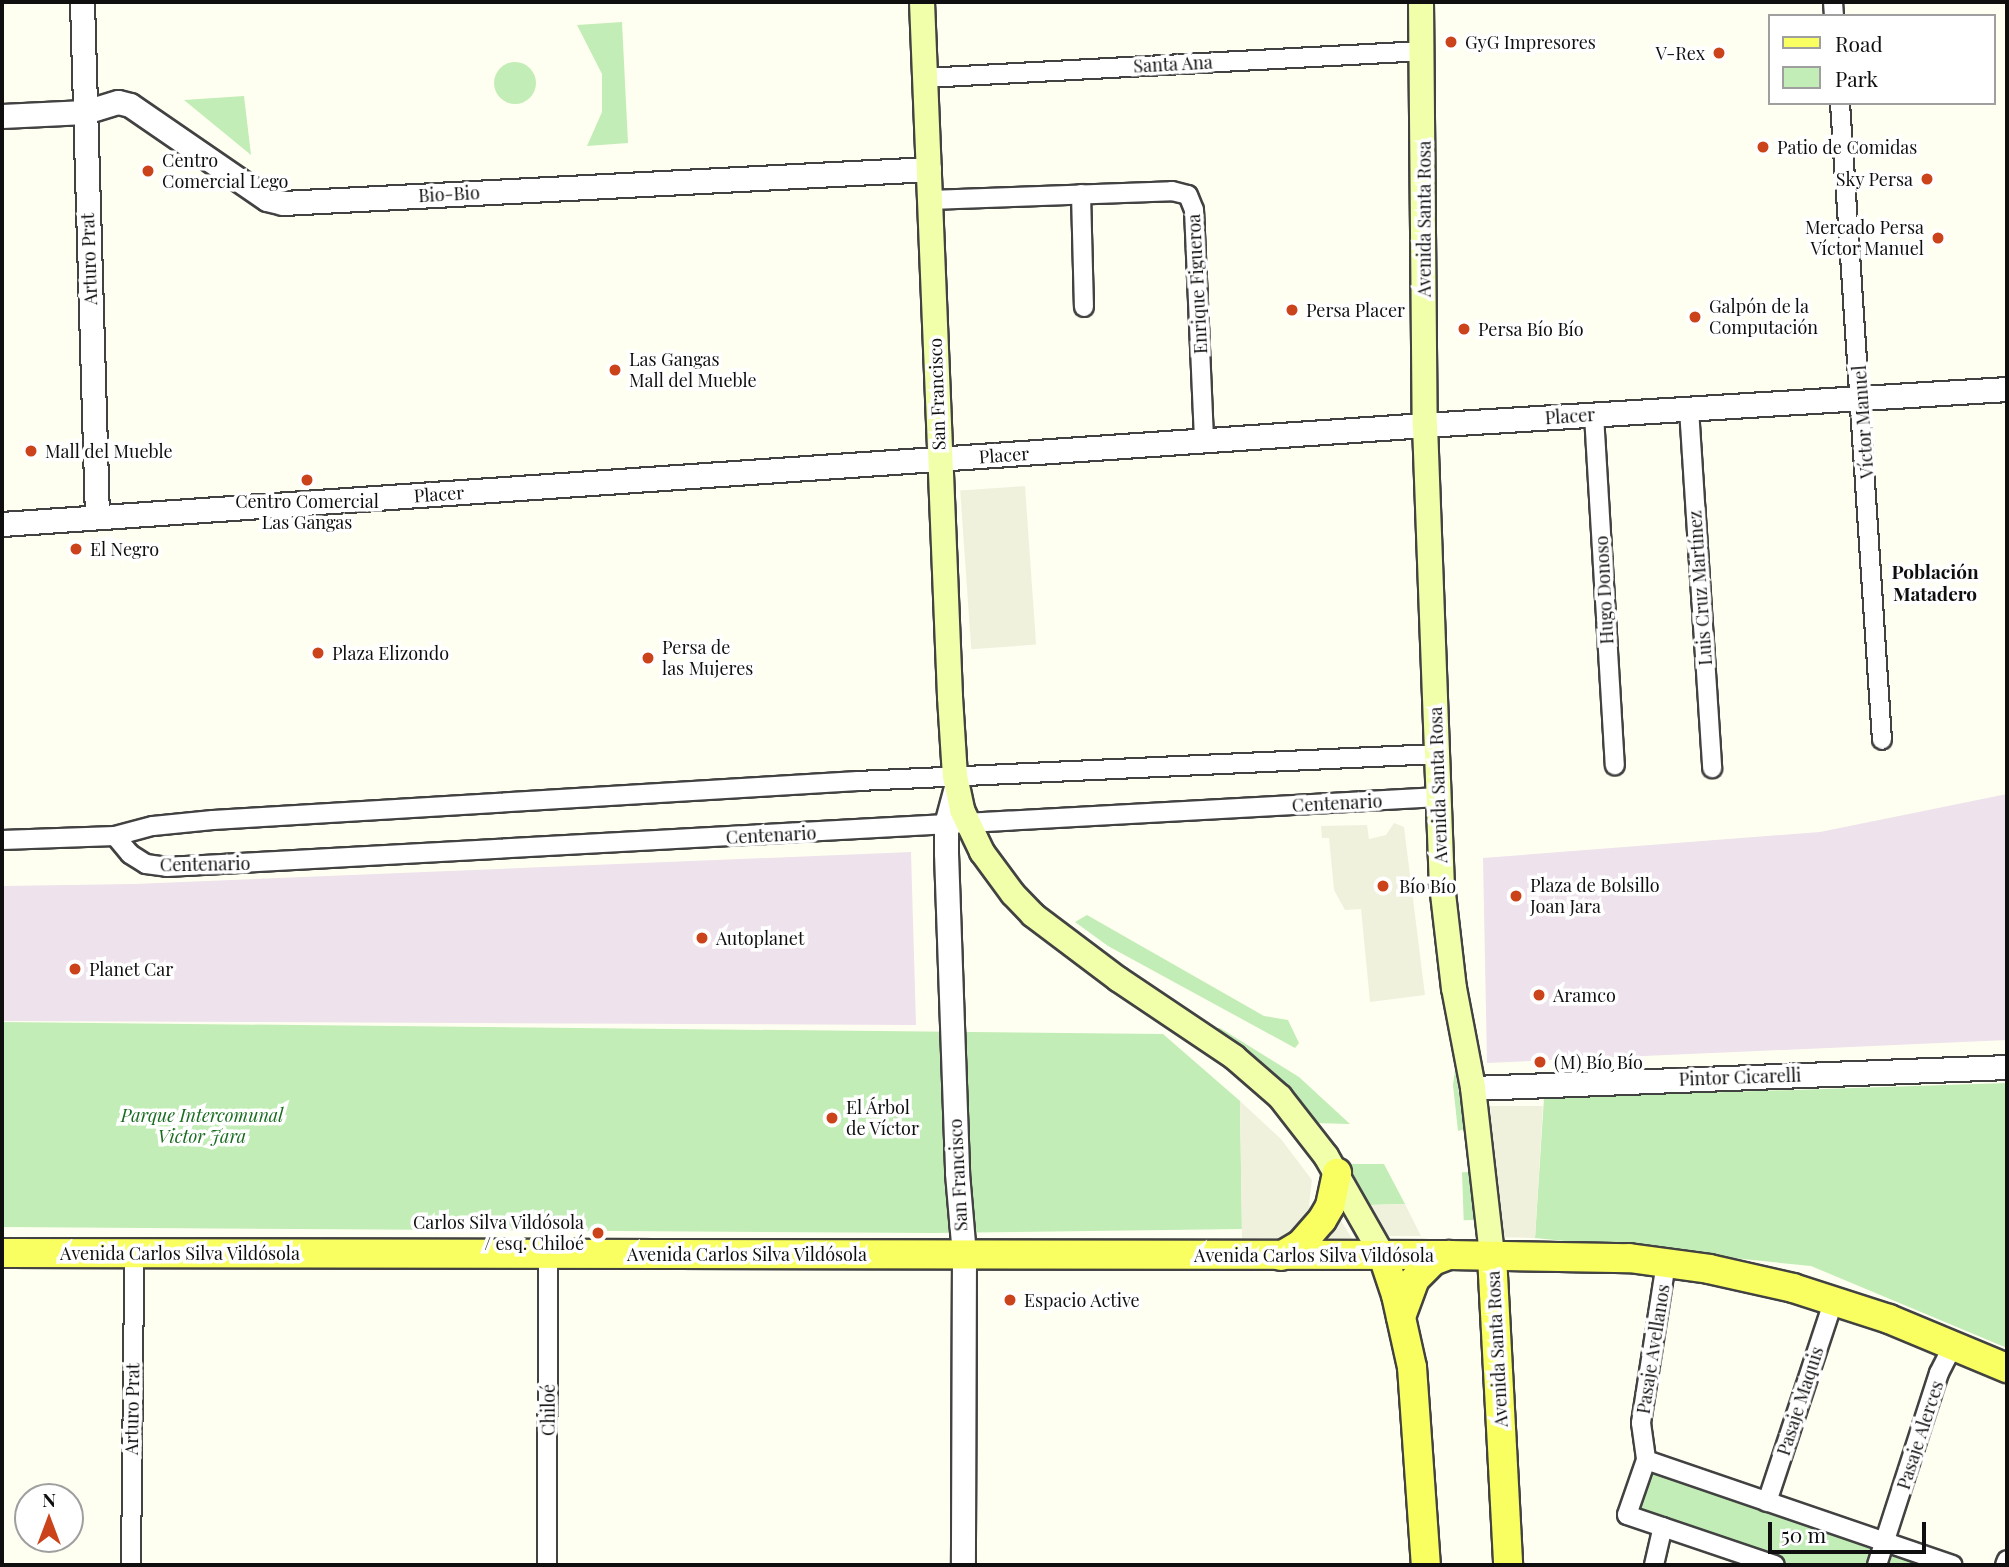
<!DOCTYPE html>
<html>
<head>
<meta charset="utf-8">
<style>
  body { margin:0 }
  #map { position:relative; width:2009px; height:1567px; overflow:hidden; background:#fefff0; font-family:"Playfair Display",serif }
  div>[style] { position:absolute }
  .industrial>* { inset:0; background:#eee2ec }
  .green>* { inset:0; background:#c3edb6; transform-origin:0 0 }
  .round { border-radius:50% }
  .plaza>* { inset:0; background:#f0f1dd; transform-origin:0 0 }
  .roads { filter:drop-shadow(2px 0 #424242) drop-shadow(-2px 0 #424242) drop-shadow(0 2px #424242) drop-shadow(0 -2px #424242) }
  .minor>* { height:18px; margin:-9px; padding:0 9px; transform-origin:9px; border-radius:9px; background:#fff }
  .tertiary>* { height:23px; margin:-11.5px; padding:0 11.5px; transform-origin:11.5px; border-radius:11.5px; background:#fff }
  .secondary>* { height:24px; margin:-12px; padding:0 12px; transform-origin:12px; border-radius:12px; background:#f1ffab }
  .primary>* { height:28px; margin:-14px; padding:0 14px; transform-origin:14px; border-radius:14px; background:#f9ff60 }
  .dots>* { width:19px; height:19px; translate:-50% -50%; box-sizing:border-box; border:4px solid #fff; border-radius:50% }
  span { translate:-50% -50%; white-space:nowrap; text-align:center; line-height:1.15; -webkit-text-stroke:7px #fff; paint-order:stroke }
  .poi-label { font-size:18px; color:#0f0f0f }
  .left { translate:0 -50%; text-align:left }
  .right { translate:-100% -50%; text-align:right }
  .street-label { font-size:18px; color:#0f0f0f }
  .park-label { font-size:18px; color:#196c1f; font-style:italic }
  .neighbourhood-label { font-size:19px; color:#0f0f0f; font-weight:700 }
  .frame { position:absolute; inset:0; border:4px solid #0f0f0f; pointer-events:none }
  .legend { position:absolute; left:1768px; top:14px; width:228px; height:91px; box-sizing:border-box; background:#fff; border:2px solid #9f9f9f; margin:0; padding:9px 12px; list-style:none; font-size:21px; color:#0f0f0f }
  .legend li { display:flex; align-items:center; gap:14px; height:35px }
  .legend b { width:35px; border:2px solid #9f9f9f }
  .north { position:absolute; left:14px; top:1483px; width:70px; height:70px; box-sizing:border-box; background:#fff; border:2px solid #9f9f9f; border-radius:50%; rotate:0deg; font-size:19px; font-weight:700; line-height:28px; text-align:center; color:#0f0f0f }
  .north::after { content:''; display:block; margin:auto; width:24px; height:32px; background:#cb431a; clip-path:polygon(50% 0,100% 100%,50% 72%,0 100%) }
  .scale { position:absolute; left:1768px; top:1522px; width:158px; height:32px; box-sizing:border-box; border:4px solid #0f0f0f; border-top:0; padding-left:9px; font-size:21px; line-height:24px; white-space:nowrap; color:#0f0f0f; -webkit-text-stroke:5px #fff; paint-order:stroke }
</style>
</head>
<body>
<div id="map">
  <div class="industrial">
    <div style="clip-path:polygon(2007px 794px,2007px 1040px,1487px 1063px,1483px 858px,1820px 832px)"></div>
    <div style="clip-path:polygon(911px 852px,916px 1025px,2px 1021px,2px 886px,134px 884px)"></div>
  </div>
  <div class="green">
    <div style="clip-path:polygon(622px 22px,628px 143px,587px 146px,602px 112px,602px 74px,577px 25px)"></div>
    <div class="round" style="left:494px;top:62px;width:42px;height:42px"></div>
    <div style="clip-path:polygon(244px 96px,251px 155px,184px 100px)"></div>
    <div style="clip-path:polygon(1087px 915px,1264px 1016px,1288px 1020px,1299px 1043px,1295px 1048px,1108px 946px,1075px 922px)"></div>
    <div style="clip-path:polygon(2px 1022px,1163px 1034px,1240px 1101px,1242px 1229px,932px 1233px,2px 1227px)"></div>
    <div style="clip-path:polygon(1220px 1028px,1299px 1077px,1350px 1124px,1315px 1123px,1209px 1029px)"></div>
    <div style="clip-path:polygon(1455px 1070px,1465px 1129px,1458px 1131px,1453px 1085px)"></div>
    <div style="clip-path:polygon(2007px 1083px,2007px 1348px,1811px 1266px,1535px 1238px,1544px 1098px)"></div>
    <div style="clip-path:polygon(1348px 1164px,1384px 1164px,1405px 1204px,1369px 1205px)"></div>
    <div style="left:1472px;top:1172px;width:48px;height:10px;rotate:88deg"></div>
    <div style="clip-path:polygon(1648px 1466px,1935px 1565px,1785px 1565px,1632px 1512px)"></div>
  </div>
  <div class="plaza">
    <div style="left:1025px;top:486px;width:159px;height:65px;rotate:86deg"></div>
    <div style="clip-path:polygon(1394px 823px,1404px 827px,1425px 995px,1370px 1002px,1361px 909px,1345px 910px,1334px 890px,1329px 838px,1322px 838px,1321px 826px,1367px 825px,1369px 839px,1386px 835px)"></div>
    <div style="clip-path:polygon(1240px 1101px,1281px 1139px,1312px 1180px,1309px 1205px,1314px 1209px,1290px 1238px,1271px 1243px,1242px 1242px)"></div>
    <div style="clip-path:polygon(1490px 1106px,1543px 1106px,1535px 1238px,1497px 1237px)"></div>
    <div style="clip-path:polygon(1405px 1204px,1421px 1236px,1385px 1236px,1369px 1205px)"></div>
    <div style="clip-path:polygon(1335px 1211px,1356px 1245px,1314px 1245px)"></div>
  </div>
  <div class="roads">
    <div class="minor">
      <div style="left:1833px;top:2px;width:14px;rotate:86deg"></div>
      <div style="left:925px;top:78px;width:498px;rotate:-3.1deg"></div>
      <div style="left:1840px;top:103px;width:638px;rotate:86.23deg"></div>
      <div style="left:1081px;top:194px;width:113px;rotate:88.5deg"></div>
      <div style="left:930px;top:200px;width:242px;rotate:-2.1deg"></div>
      <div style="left:1172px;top:191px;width:16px;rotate:14deg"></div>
      <div style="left:1188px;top:195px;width:16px;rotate:68deg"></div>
      <div style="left:1194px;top:210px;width:231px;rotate:87.5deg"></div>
      <div style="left:1689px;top:409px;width:360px;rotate:86.3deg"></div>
      <div style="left:1594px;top:415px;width:351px;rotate:86.6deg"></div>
      <div style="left:115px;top:836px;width:23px;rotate:50deg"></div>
      <div style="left:130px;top:854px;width:19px;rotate:32deg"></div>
      <div style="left:146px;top:864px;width:21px;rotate:8deg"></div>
      <div style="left:167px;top:867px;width:1274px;rotate:-3.15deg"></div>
      <div style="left:2px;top:840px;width:113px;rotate:-2deg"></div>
      <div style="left:115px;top:836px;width:39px;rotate:-15deg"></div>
      <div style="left:153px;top:826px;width:60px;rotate:-5.7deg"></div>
      <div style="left:213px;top:820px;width:646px;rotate:-3.46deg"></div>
      <div style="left:858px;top:781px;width:580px;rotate:-2.67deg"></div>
      <div style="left:1666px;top:1263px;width:162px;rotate:98.9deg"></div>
      <div style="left:1641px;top:1423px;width:37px;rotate:82deg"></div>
      <div style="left:1646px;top:1460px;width:58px;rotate:109.1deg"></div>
      <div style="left:1627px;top:1515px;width:156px;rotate:18.7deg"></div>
      <div style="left:1646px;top:1460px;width:324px;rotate:18.9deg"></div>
      <div style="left:1767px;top:1502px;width:213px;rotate:-71.7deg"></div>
      <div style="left:131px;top:1565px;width:312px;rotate:-89.4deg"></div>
      <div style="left:547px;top:1565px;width:311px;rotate:-89.8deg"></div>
      <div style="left:1654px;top:1565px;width:39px;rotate:-77deg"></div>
      <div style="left:1877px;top:1565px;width:202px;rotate:-72.1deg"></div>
      <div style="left:1939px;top:1373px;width:31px;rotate:-63deg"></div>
      <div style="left:2005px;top:1565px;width:5px;rotate:-68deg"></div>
    </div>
    <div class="tertiary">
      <div style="left:82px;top:2px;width:515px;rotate:88.33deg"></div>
      <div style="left:2px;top:116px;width:83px;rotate:-2.8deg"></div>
      <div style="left:85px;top:112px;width:34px;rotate:-17deg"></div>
      <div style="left:118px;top:102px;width:12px;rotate:14deg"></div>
      <div style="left:130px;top:105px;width:166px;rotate:34.5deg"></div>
      <div style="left:267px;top:199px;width:16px;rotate:14deg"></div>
      <div style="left:283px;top:203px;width:647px;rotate:-3.01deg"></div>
      <div style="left:2px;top:524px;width:1426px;rotate:-3.98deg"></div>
      <div style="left:1425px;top:425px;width:583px;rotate:-3.54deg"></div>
      <div style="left:956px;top:787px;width:39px;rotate:105deg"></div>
      <div style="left:946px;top:825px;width:28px;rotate:90deg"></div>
      <div style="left:946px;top:853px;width:320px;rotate:88deg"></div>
      <div style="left:957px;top:1173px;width:81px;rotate:85.1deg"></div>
      <div style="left:964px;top:1254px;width:311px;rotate:90.2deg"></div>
      <div style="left:1473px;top:1088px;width:534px;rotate:-2.25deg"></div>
    </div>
    <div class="secondary">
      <div style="left:922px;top:2px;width:696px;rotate:87.69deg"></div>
      <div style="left:950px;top:697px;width:79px;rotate:86.4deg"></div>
      <div style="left:955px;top:776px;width:35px;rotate:78deg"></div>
      <div style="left:962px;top:810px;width:47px;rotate:64.5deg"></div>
      <div style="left:982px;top:852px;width:52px;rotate:53.6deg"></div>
      <div style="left:1013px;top:894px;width:29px;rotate:46deg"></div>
      <div style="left:1033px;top:915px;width:106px;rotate:37deg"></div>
      <div style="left:1118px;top:979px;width:140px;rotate:33.9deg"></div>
      <div style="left:1234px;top:1057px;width:61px;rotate:41deg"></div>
      <div style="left:1280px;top:1097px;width:75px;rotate:52.1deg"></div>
      <div style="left:1326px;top:1156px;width:115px;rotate:60.3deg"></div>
      <div style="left:1421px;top:2px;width:423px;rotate:89.5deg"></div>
      <div style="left:1425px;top:425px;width:460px;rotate:87.9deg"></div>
      <div style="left:1442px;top:885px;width:104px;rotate:83.4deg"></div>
      <div style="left:1454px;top:988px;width:102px;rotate:79.2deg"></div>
      <div style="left:1473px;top:1088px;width:169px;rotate:83.5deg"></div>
    </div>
    <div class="primary">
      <div style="left:2px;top:1253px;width:1447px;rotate:0.08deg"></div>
      <div style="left:1449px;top:1255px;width:180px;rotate:1deg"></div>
      <div style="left:1629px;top:1258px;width:81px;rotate:7.8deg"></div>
      <div style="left:1709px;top:1269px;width:86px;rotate:12.7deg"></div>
      <div style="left:1793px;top:1288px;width:101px;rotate:17.9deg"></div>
      <div style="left:1889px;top:1319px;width:128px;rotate:22.6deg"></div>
      <div style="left:1281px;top:1256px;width:23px;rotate:-31deg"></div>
      <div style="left:1301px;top:1244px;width:32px;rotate:-49deg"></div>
      <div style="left:1322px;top:1220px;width:16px;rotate:-60deg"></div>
      <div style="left:1330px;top:1206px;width:34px;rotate:-78deg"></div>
      <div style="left:1383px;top:1256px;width:41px;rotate:71.6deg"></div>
      <div style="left:1396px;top:1295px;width:74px;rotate:77.5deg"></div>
      <div style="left:1412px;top:1367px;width:198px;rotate:86deg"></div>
      <div style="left:1492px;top:1256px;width:309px;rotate:87deg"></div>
      <div style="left:1401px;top:1317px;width:40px;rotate:-69.8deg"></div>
      <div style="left:1415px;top:1279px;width:25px;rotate:-45deg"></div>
      <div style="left:1433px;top:1261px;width:17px;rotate:-21deg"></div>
    </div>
  </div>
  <div class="dots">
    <div style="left:1451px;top:42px;background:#cb431a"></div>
    <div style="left:1719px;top:53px;background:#cb431a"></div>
    <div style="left:1763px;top:147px;background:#cb431a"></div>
    <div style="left:148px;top:171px;background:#cb431a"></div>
    <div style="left:1927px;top:179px;background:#cb431a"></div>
    <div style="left:1938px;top:238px;background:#cb431a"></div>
    <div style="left:1292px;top:310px;background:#cb431a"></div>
    <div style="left:1695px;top:317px;background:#cb431a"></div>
    <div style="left:1464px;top:329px;background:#cb431a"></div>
    <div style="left:615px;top:370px;background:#cb431a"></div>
    <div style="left:31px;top:451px;background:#cb431a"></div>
    <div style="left:307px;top:480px;background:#cb431a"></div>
    <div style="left:76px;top:549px;background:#cb431a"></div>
    <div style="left:318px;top:653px;background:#cb431a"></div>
    <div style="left:648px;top:658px;background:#cb431a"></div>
    <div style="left:1383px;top:886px;background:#cb431a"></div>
    <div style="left:1516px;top:896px;background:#cb431a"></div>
    <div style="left:702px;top:938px;background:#cb431a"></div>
    <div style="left:75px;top:969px;background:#cb431a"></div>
    <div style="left:1539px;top:995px;background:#cb431a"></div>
    <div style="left:1540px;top:1062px;background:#cb431a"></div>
    <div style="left:832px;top:1118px;background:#cb431a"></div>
    <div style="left:598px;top:1233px;background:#cb431a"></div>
    <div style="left:1010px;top:1300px;background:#cb431a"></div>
  </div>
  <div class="poi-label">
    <span class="left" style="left:1465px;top:42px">GyG Impresores</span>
    <span class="right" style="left:1705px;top:53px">V-Rex</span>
    <span class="left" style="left:1777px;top:147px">Patio de Comidas</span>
    <span class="left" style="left:162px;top:171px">Centro<br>Comercial Lego</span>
    <span class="right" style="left:1913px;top:179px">Sky Persa</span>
    <span class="right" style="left:1924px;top:238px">Mercado Persa<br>Víctor Manuel</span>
    <span class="left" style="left:1709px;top:317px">Galpón de la<br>Computación</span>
    <span class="left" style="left:1306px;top:310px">Persa Placer</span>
    <span class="left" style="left:1478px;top:329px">Persa Bío Bío</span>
    <span class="left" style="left:629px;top:370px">Las Gangas<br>Mall del Mueble</span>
    <span class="left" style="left:45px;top:451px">Mall del Mueble</span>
    <span style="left:307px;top:512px">Centro Comercial<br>Las Gangas</span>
    <span class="left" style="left:90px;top:549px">El Negro</span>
    <span class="left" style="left:662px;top:658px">Persa de<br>las Mujeres</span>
    <span class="left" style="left:332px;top:653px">Plaza Elizondo</span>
    <span class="left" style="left:1399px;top:886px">Bío Bío</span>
    <span class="left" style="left:1530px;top:896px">Plaza de Bolsillo<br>Joan Jara</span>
    <span class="left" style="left:716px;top:938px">Autoplanet</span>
    <span class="left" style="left:89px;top:969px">Planet Car</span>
    <span class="left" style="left:1553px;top:995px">Aramco</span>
    <span class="left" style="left:1554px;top:1062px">(M) Bío Bío</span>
    <span class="left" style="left:846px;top:1118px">El Árbol<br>de Víctor</span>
    <span class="right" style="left:584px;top:1233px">Carlos Silva Vildósola<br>/ esq. Chiloé</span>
    <span class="left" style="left:1024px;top:1300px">Espacio Active</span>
  </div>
  <div class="street-label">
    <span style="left:1173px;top:64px;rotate:-3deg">Santa Ana</span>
    <span style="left:449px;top:194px;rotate:-3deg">Bio-Bio</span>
    <span style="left:1424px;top:219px;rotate:-90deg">Avenida Santa Rosa</span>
    <span style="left:89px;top:259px;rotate:-92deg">Arturo Prat</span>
    <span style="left:1197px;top:284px;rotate:-93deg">Enrique Figueroa</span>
    <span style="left:937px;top:394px;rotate:-92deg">San Francisco</span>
    <span style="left:1570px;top:416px;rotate:-4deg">Placer</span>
    <span style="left:1863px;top:422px;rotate:-94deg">Víctor Manuel</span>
    <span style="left:1004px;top:455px;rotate:-4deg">Placer</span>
    <span style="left:439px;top:494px;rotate:-4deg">Placer</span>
    <span style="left:1700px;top:588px;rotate:-94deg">Luis Cruz Martínez</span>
    <span style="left:1604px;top:590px;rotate:-93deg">Hugo Donoso</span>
    <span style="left:1438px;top:785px;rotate:-92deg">Avenida Santa Rosa</span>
    <span style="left:1337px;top:803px;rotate:-3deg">Centenario</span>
    <span style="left:771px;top:835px;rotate:-3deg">Centenario</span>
    <span style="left:205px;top:864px;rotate:-1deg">Centenario</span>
    <span style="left:1740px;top:1077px;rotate:-2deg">Pintor Cicarelli</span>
    <span style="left:958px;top:1175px;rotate:-93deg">San Francisco</span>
    <span style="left:180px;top:1253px">Avenida Carlos Silva Vildósola</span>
    <span style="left:747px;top:1254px">Avenida Carlos Silva Vildósola</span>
    <span style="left:1314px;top:1255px">Avenida Carlos Silva Vildósola</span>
    <span style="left:1497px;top:1349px;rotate:-93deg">Avenida Santa Rosa</span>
    <span style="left:1653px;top:1349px;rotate:-81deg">Pasaje Avellanos</span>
    <span style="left:1800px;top:1401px;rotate:-72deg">Pasaje Maquis</span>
    <span style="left:132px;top:1409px;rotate:-89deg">Arturo Prat</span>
    <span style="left:548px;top:1410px;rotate:-90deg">Chiloé</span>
    <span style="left:1920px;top:1435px;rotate:-72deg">Pasaje Alerces</span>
  </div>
  <div class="park-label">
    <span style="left:202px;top:1126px">Parque Intercomunal<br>Victor Jara</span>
  </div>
  <div class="neighbourhood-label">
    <span style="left:1935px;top:583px">Población<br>Matadero</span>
  </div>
  <div class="frame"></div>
  <ul class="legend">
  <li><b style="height:9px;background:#f9ff60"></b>Road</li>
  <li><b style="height:19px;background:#c3edb6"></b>Park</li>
  </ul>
  <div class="north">N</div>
  <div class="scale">50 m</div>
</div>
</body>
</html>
